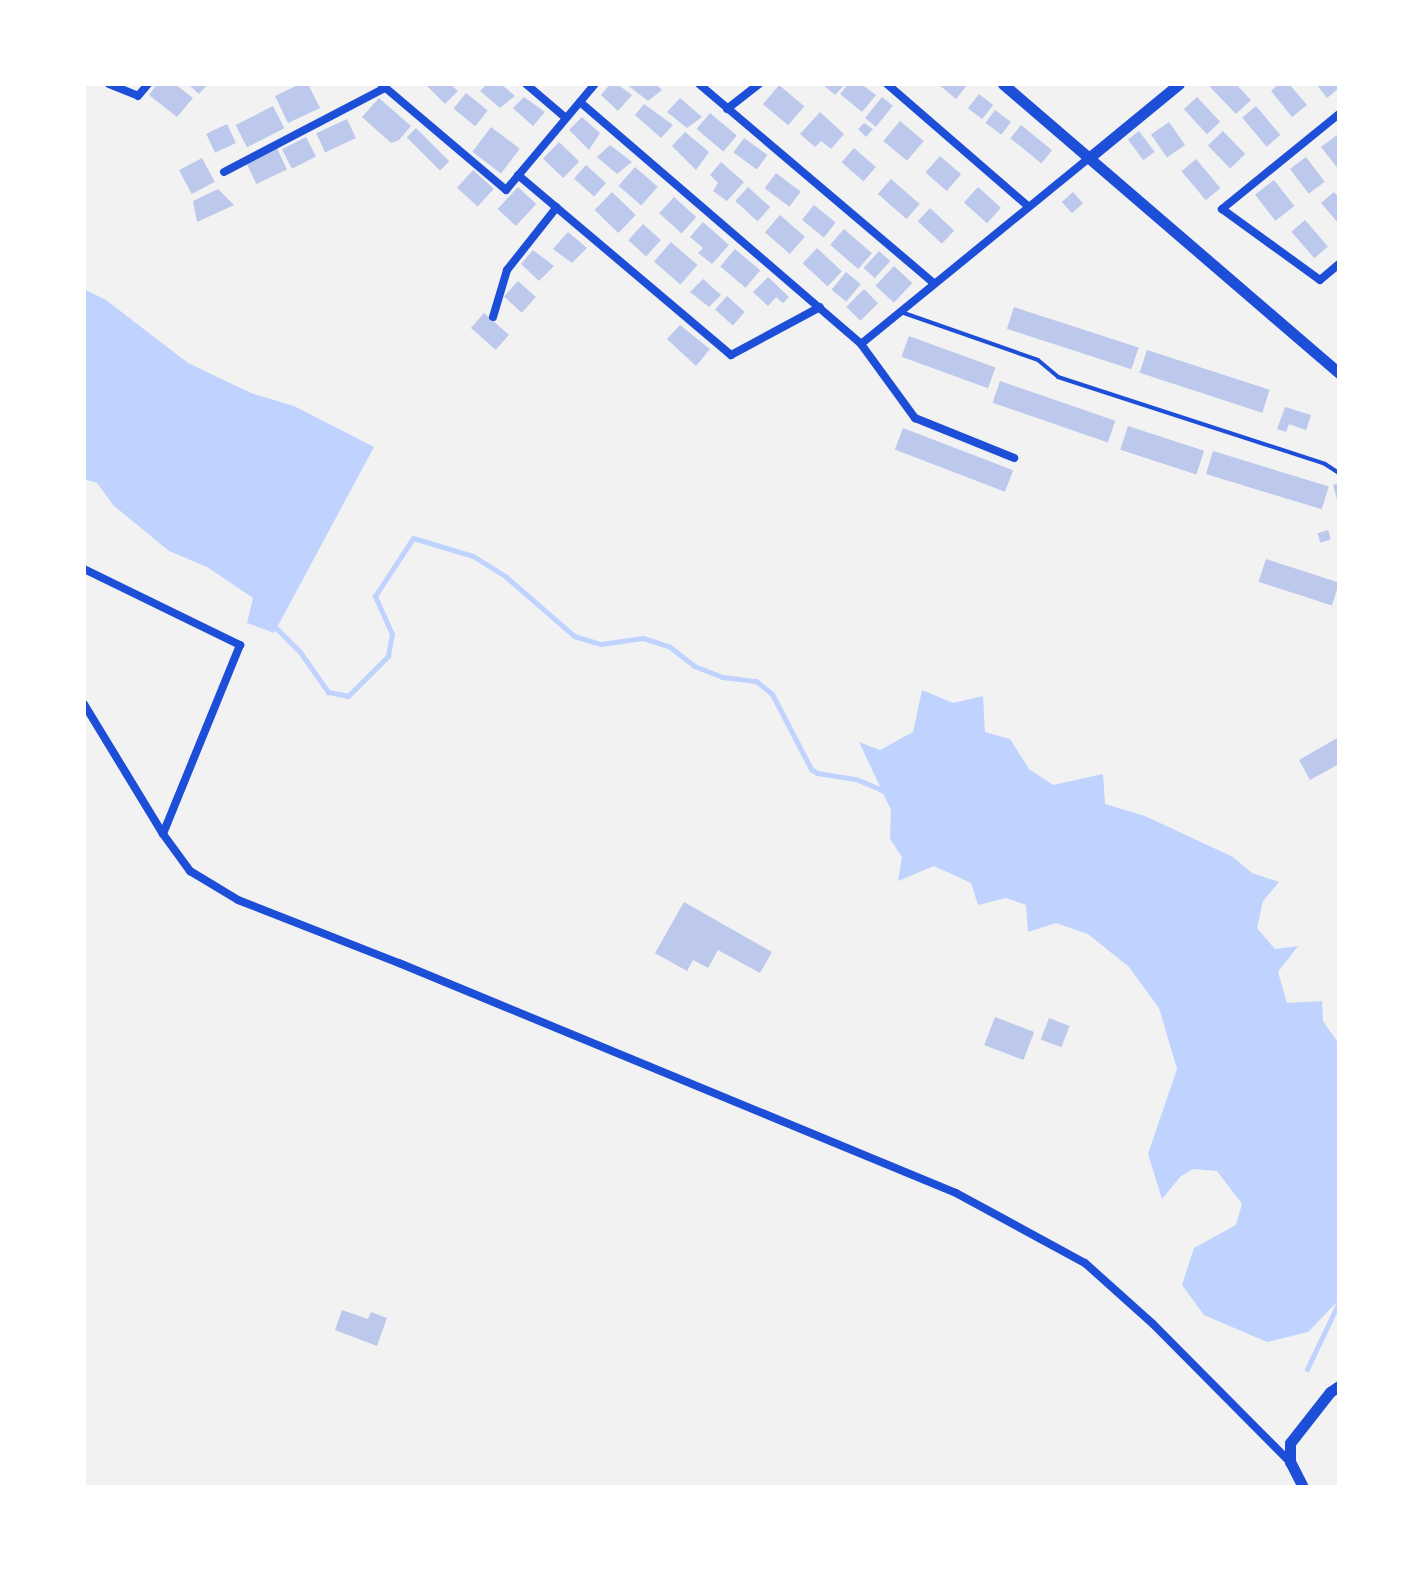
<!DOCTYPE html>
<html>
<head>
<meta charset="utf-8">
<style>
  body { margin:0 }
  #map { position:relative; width:1423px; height:1571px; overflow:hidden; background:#f2f2f2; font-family:Helvetica,sans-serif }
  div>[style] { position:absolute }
  .water>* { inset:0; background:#bfd3fe }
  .stream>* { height:5px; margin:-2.5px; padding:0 2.5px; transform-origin:2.5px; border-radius:2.5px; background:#bfd3fe }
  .building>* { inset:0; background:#bdc9ec; transform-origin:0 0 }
  .service>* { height:4px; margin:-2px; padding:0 2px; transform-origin:2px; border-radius:2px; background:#1d4ed8 }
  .minor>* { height:8px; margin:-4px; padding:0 4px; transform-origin:4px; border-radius:4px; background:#1d4ed8 }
  .tertiary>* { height:11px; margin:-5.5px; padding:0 5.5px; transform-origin:5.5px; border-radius:5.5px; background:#1d4ed8 }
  span { translate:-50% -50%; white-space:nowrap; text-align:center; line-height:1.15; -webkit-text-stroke:8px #fff; paint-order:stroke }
  .frame { position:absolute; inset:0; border:86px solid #fff; pointer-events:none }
</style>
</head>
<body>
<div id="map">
  <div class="water">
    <div style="clip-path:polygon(84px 289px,106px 300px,188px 363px,251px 393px,294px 406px,374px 447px,274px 633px,247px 623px,253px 598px,207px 567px,169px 551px,113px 505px,97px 483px,84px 479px)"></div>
    <div style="clip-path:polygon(922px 690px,953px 703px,983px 696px,985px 732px,1010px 739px,1029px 769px,1053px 785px,1103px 774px,1105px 804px,1145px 816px,1233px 857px,1252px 873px,1279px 882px,1263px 901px,1257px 928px,1275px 949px,1298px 946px,1278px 972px,1287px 1003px,1322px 1001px,1323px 1021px,1339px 1044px,1339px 1300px,1308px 1332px,1267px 1342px,1204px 1315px,1182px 1285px,1194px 1248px,1236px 1225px,1242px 1204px,1217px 1171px,1193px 1169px,1181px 1176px,1162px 1199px,1148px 1154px,1177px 1069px,1159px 1008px,1129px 967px,1088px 934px,1056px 923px,1028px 932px,1026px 905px,1006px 898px,978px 905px,971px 883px,934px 866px,898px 881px,902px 857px,890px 839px,891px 810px,859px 742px,880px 750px,913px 732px)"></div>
  </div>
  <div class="stream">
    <div style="left:272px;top:624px;width:40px;rotate:45deg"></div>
    <div style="left:300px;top:652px;width:49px;rotate:55deg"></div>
    <div style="left:328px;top:692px;width:20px;rotate:11deg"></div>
    <div style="left:348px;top:696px;width:57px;rotate:-45deg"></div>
    <div style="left:388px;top:656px;width:22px;rotate:-80deg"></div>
    <div style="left:392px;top:634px;width:42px;rotate:-114.1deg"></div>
    <div style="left:375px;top:596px;width:69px;rotate:-56.8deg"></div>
    <div style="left:413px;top:538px;width:63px;rotate:16.7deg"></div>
    <div style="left:473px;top:556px;width:39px;rotate:32deg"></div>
    <div style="left:506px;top:577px;width:90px;rotate:40.9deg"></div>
    <div style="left:574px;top:636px;width:28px;rotate:17deg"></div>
    <div style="left:601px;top:644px;width:42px;rotate:-8.1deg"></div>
    <div style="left:643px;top:638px;width:28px;rotate:18deg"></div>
    <div style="left:670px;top:647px;width:31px;rotate:38deg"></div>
    <div style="left:694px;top:666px;width:30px;rotate:21deg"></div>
    <div style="left:722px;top:677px;width:34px;rotate:7deg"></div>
    <div style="left:756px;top:681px;width:21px;rotate:39deg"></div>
    <div style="left:772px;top:694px;width:85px;rotate:62.5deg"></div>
    <div style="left:811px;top:769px;width:7px;rotate:34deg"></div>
    <div style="left:817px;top:773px;width:39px;rotate:9deg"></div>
    <div style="left:856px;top:779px;width:33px;rotate:23deg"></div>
    <div style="left:1307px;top:1369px;width:74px;rotate:-64.5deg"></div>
  </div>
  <div class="building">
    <div style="clip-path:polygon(157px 84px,175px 84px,193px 98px,177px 117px,149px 95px)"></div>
    <div style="clip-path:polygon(188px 84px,208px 84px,199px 94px)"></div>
    <div style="clip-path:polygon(300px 84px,308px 84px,320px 108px,288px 123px,275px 96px)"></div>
    <div style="clip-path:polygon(425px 84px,450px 84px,458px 91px,445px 104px)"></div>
    <div style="clip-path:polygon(487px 84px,501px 84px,515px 96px,500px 108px,480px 91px)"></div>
    <div style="clip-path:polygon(610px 84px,617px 84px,632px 95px,618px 111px,601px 95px)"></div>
    <div style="clip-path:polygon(626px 84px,656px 84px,662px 90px,648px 101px)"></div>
    <div style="clip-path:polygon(822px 84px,845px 84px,835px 95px)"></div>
    <div style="clip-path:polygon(848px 84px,861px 84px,876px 95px,862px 112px,840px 94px)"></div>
    <div style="clip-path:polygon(938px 84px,968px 84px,956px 99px)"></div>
    <div style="clip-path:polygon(1213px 84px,1236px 84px,1251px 100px,1236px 114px,1210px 87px)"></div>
    <div style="clip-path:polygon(1279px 84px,1289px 84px,1307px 105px,1292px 117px,1271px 91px)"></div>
    <div style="clip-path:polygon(1316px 84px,1339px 84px,1339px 88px,1327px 98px)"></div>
    <div style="left:779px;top:85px;width:33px;height:25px;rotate:40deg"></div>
    <div style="left:466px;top:93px;width:28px;height:20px;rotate:39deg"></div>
    <div style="left:979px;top:94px;width:18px;height:18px;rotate:38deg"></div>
    <div style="clip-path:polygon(524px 97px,545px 112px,533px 126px,513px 108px)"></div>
    <div style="left:882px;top:97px;width:14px;height:27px;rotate:39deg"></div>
    <div style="left:1197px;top:97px;width:34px;height:18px;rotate:47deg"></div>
    <div style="clip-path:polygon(379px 98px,411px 126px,399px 140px,391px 143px,362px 117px)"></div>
    <div style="clip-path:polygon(680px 98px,702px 117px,687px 128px,667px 112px)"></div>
    <div style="clip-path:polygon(644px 104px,673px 125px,661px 138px,635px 115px)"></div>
    <div style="left:273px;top:106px;width:25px;height:42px;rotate:63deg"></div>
    <div style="left:1256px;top:106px;width:38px;height:18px;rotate:50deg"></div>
    <div style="left:995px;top:110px;width:20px;height:16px;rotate:37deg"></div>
    <div style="clip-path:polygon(820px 112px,844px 134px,831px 149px,821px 141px,815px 147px,800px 134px)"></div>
    <div style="left:710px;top:113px;width:35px;height:21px;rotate:40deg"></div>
    <div style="clip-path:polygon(582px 117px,600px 133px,589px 150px,569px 130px)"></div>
    <div style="left:347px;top:119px;width:21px;height:34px;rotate:65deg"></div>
    <div style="left:900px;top:121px;width:31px;height:26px;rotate:40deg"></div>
    <div style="left:1169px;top:122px;width:28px;height:22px;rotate:55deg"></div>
    <div style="clip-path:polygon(864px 123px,873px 129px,866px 137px,858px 129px)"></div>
    <div style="left:227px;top:124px;width:21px;height:23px;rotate:65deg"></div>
    <div style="left:1021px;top:125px;width:40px;height:17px;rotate:39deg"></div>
    <div style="left:491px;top:127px;width:36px;height:31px;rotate:37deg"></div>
    <div style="left:416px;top:128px;width:47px;height:13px;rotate:45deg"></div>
    <div style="left:1139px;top:131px;width:26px;height:14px;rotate:53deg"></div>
    <div style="left:1223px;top:131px;width:32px;height:21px;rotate:46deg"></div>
    <div style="clip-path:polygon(685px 132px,709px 152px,696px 170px,672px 146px)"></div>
    <div style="clip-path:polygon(1337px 135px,1339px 137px,1339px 170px,1321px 147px)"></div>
    <div style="left:306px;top:137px;width:22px;height:27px;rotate:63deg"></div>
    <div style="left:744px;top:138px;width:29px;height:18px;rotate:36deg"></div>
    <div style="left:559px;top:142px;width:28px;height:23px;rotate:44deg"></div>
    <div style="clip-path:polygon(610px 145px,632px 162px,617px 174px,597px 157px)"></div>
    <div style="left:276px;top:146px;width:26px;height:34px;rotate:65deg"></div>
    <div style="left:854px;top:148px;width:29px;height:19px;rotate:41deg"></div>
    <div style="left:940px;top:156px;width:28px;height:22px;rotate:41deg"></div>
    <div style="left:1306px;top:157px;width:31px;height:20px;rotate:53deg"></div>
    <div style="left:202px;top:158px;width:27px;height:26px;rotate:62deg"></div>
    <div style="left:1196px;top:159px;width:38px;height:19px;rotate:50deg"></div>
    <div style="clip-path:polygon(721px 162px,744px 182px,727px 201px,713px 191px,718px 183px,710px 175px)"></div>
    <div style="left:586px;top:165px;width:27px;height:18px;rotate:42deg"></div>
    <div style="left:635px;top:167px;width:30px;height:25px;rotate:41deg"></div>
    <div style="left:473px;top:170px;width:28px;height:24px;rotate:42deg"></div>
    <div style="left:776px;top:173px;width:31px;height:19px;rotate:37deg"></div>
    <div style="left:891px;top:179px;width:38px;height:20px;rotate:41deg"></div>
    <div style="left:1274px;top:180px;width:33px;height:24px;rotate:52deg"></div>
    <div style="left:518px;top:187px;width:25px;height:30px;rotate:43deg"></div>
    <div style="left:748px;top:187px;width:30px;height:19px;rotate:42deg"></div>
    <div style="left:978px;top:187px;width:31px;height:21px;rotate:42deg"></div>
    <div style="clip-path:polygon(218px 189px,234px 205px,197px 222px,193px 201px)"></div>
    <div style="left:612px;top:192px;width:33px;height:25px;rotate:44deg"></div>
    <div style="left:1073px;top:192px;width:15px;height:15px;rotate:48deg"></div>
    <div style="clip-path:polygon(1334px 192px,1339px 198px,1339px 224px,1321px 203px)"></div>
    <div style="left:674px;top:197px;width:30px;height:22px;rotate:42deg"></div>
    <div style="left:814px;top:205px;width:28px;height:19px;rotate:39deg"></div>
    <div style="left:930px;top:208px;width:33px;height:18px;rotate:43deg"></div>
    <div style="left:780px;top:215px;width:33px;height:23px;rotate:41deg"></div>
    <div style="left:1305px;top:220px;width:35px;height:18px;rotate:49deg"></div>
    <div style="clip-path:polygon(703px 222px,729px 245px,712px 264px,698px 253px,703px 248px,690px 237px)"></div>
    <div style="left:643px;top:224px;width:24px;height:22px;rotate:42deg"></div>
    <div style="left:844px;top:229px;width:37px;height:21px;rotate:41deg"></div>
    <div style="clip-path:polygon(568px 232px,587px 248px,572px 263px,553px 249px)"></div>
    <div style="left:671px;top:242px;width:35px;height:26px;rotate:41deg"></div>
    <div style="left:817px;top:248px;width:34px;height:21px;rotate:43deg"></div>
    <div style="left:735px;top:249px;width:33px;height:23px;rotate:40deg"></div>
    <div style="clip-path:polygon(533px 250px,554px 266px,539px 281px,521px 264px)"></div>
    <div style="left:879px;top:251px;width:15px;height:23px;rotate:42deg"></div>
    <div style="left:894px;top:266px;width:25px;height:27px;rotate:43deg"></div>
    <div style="left:846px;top:272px;width:19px;height:23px;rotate:39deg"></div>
    <div style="clip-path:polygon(768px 277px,789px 297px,783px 303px,776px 297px,768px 306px,753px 292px)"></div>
    <div style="clip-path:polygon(703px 279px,721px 295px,709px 307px,690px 292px)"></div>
    <div style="left:518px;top:281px;width:24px;height:21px;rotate:42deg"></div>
    <div style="left:864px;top:289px;width:20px;height:25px;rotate:45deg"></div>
    <div style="left:727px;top:296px;width:24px;height:18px;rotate:42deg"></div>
    <div style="left:1014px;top:307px;width:131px;height:23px;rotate:18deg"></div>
    <div style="left:484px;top:313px;width:33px;height:20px;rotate:41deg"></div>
    <div style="clip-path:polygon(680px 325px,710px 349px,696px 366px,667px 339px)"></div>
    <div style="left:909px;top:336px;width:92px;height:22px;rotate:20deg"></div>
    <div style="left:1147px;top:350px;width:129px;height:24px;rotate:18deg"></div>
    <div style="left:1000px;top:381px;width:122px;height:23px;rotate:19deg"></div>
    <div style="clip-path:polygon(1285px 407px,1311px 415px,1306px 430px,1289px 424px,1286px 432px,1277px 429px)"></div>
    <div style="left:1128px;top:426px;width:80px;height:25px;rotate:18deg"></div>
    <div style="left:903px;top:428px;width:118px;height:23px;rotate:21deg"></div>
    <div style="left:1213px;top:451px;width:121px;height:24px;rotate:17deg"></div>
    <div style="clip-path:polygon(1339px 483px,1339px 503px,1338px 503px,1333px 485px)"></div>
    <div style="left:1328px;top:530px;width:10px;height:11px;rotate:73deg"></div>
    <div style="left:1266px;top:559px;width:77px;height:24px;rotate:18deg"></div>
    <div style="clip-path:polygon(1339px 737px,1339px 764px,1310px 780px,1299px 760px)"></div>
    <div style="clip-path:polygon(684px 902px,772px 952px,760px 973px,718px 950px,708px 968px,693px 960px,687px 971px,655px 953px)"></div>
    <div style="left:995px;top:1017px;width:42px;height:30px;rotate:21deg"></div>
    <div style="left:1049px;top:1018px;width:22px;height:23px;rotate:21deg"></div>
    <div style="clip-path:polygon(342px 1310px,368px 1319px,371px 1312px,387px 1318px,377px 1346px,335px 1330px)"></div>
  </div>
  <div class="service">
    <div style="left:901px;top:312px;width:145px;rotate:19.3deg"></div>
    <div style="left:1038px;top:360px;width:26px;rotate:40deg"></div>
    <div style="left:1058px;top:377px;width:281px;rotate:18deg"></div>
    <div style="left:1325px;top:464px;width:17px;rotate:33deg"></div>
  </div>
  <div class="minor">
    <div style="left:109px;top:84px;width:31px;rotate:22deg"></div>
    <div style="left:138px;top:96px;width:16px;rotate:-50deg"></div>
    <div style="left:381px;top:84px;width:164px;rotate:40.3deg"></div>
    <div style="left:506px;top:190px;width:138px;rotate:-50deg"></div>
    <div style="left:526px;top:84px;width:52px;rotate:40.4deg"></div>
    <div style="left:699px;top:84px;width:308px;rotate:40.3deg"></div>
    <div style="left:887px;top:84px;width:186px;rotate:40.9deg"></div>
    <div style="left:580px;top:102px;width:371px;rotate:40.7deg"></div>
    <div style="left:861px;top:344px;width:92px;rotate:53.9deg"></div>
    <div style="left:915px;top:418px;width:107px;rotate:22deg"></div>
    <div style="left:727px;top:109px;width:41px;rotate:-38deg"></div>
    <div style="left:1339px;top:114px;width:151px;rotate:140.9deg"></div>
    <div style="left:1222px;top:209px;width:121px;rotate:35.9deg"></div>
    <div style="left:1320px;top:280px;width:25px;rotate:-40deg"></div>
    <div style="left:224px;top:172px;width:182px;rotate:-27.6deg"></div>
    <div style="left:518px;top:175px;width:279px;rotate:40.2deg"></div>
    <div style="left:731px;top:355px;width:101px;rotate:-28.3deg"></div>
    <div style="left:493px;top:317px;width:49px;rotate:-73.4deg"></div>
    <div style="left:507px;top:270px;width:80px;rotate:-51.6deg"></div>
    <div style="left:861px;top:344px;width:296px;rotate:-39.2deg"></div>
    <div style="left:84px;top:569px;width:174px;rotate:26deg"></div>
    <div style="left:240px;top:645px;width:204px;rotate:112.2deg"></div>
    <div style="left:84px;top:704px;width:152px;rotate:58.7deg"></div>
    <div style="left:163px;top:834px;width:46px;rotate:53.9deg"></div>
    <div style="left:190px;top:871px;width:56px;rotate:31.1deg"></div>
    <div style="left:238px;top:900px;width:173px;rotate:21.4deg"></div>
    <div style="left:399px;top:963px;width:603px;rotate:22.44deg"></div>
    <div style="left:956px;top:1193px;width:147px;rotate:28.5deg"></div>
    <div style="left:1085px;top:1263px;width:91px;rotate:41.9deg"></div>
    <div style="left:1153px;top:1324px;width:194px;rotate:45.2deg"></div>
  </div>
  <div class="tertiary">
    <div style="left:1003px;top:84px;width:443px;rotate:40.7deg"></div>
    <div style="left:1090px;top:157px;width:115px;rotate:-39.4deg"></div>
    <div style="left:1303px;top:1487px;width:28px;rotate:-117deg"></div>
    <div style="left:1290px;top:1462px;width:19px;rotate:-90deg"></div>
    <div style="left:1290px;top:1443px;width:65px;rotate:-51.9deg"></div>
    <div style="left:1330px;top:1392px;width:11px;rotate:-34deg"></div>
  </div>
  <div class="frame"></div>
</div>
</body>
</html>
